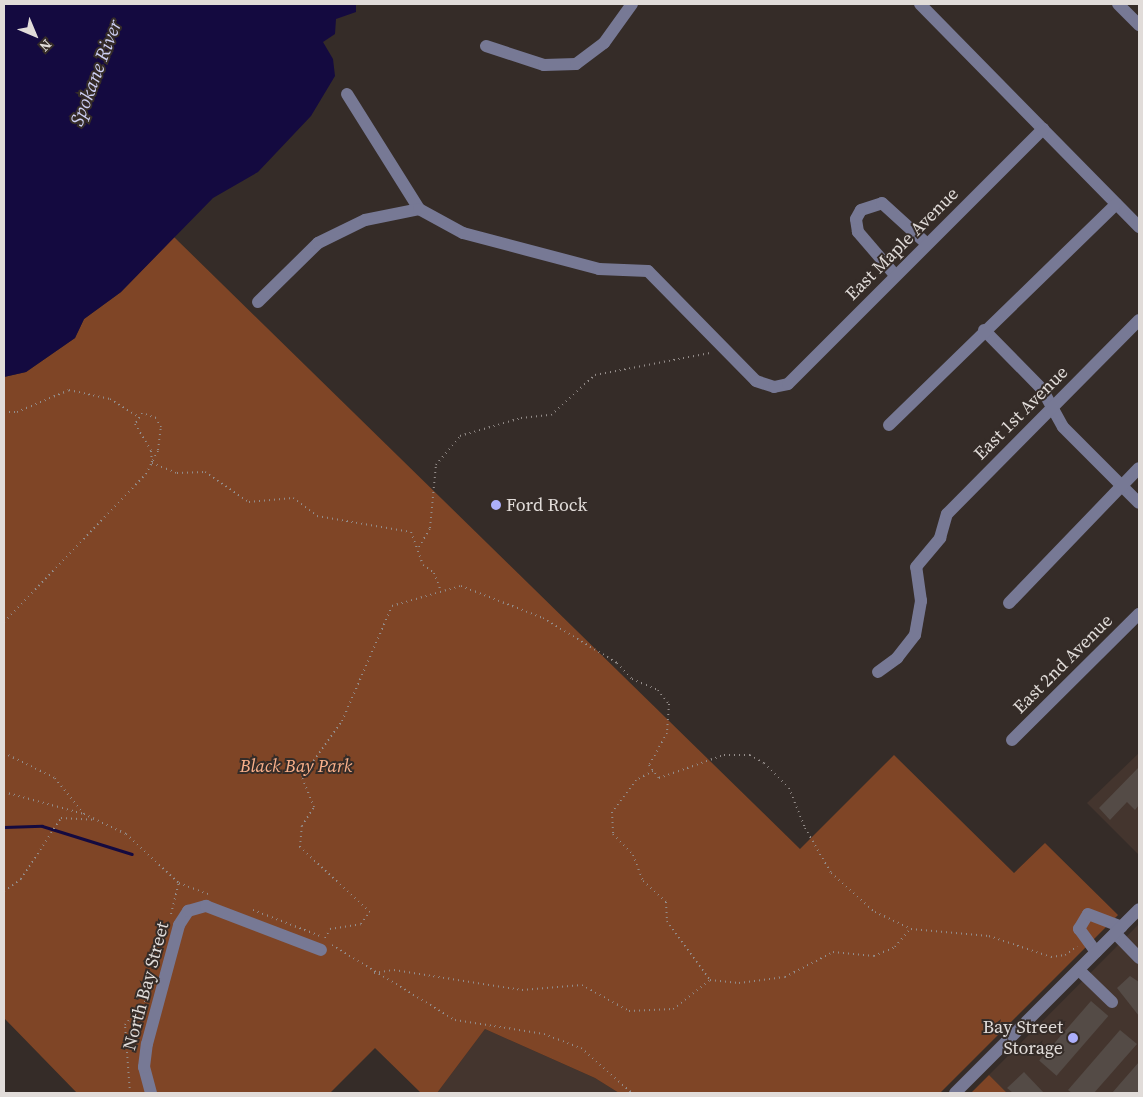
<!DOCTYPE html>
<html>
<head>
<meta charset="utf-8">
<style>
  body { margin:0 }
  #map { position:relative; width:1143px; height:1097px; overflow:hidden; background:#352c28; font-family:"Source Serif 4",serif }
  div>[style] { position:absolute }
  .built>* { inset:0; background:#44352e }
  .green>* { inset:0; background:#7f4526 }
  .water>* { inset:0; background:#140a40 }
  .stream>* { height:3px; margin:-1.5px; padding:0 1.5px; transform-origin:1.5px; border-radius:1.5px; background:#140a40 }
  .building>* { inset:0; background:#544b46; transform-origin:0 0 }
  .path>* { height:2px; margin-top:-1px; transform-origin:0; background:repeating-linear-gradient(90deg,#938c89 0 1px,transparent 0 5px) }
  .minor>* { height:12px; margin:-6px; padding:0 6px; transform-origin:6px; border-radius:6px; background:#777995 }
  .dots>* { width:14px; height:14px; translate:-50% -50%; box-sizing:border-box; border:2px solid #352c28; border-radius:50% }
  span { translate:-50% -50%; white-space:nowrap; text-align:center; line-height:1.15; -webkit-text-stroke:4px #352c28; paint-order:stroke }
  .street-label { font-size:18px; color:#e1dcd9 }
  .poi-label { font-size:18px; color:#e1dcd9 }
  .left { translate:0 -50%; text-align:left }
  .right { translate:-100% -50%; text-align:right }
  .park-label { font-size:18px; color:#fab18b; font-style:italic }
  .water-label { font-size:19px; color:#ced0f5; font-style:italic }
  .frame { position:absolute; inset:0; border:5px solid #e1dcd9; pointer-events:none }
  .north { position:absolute; left:10px; top:10px; width:50px; height:50px; -webkit-text-stroke:4px #352c28; paint-order:stroke; rotate:135deg; font-size:14px; font-weight:700; line-height:20px; text-align:center; color:#e1dcd9 }
  .north::after { content:''; display:block; margin:auto; width:18px; height:22px; background:#e1dcd9; clip-path:polygon(50% 0,100% 100%,50% 72%,0 100%) }
</style>
</head>
<body>
<div id="map">
  <div class="built">
    <div style="clip-path:polygon(1139px 753px,1139px 855px,1087px 803px)"></div>
    <div style="clip-path:polygon(1139px 924px,1139px 1093px,1007px 1093px,989px 1075px)"></div>
    <div style="clip-path:polygon(485px 1029px,595px 1078px,619px 1093px,437px 1093px)"></div>
  </div>
  <div class="green">
    <div style="clip-path:polygon(174px 237px,800px 849px,894px 755px,1014px 873px,1045px 843px,1118px 915px,940px 1093px,619px 1093px,595px 1078px,485px 1029px,437px 1093px,421px 1093px,375px 1048px,330px 1093px,77px 1093px,4px 1018px,4px 377px,26px 372px,75px 338px,84px 319px,121px 292px)"></div>
    <div style="clip-path:polygon(989px 1075px,1007px 1093px,971px 1093px)"></div>
  </div>
  <div class="water">
    <div style="clip-path:polygon(4px 4px,356px 4px,356px 12px,336px 19px,335px 34px,323px 42px,333px 59px,335px 76px,311px 116px,258px 172px,213px 198px,121px 292px,84px 319px,75px 338px,26px 372px,4px 377px)"></div>
  </div>
  <div class="stream">
    <div style="left:4px;top:827px;width:38px;rotate:-2deg"></div>
    <div style="left:42px;top:826px;width:94px;rotate:17.3deg"></div>
  </div>
  <div class="building">
    <div style="clip-path:polygon(1139px 767px,1139px 805px,1135px 810px,1127px 802px,1110px 820px,1099px 808px)"></div>
    <div style="clip-path:polygon(1130px 976px,1139px 982px,1139px 1016px,1117px 988px)"></div>
    <div style="left:1091px;top:1001px;width:23px;height:79px;rotate:41deg"></div>
    <div style="clip-path:polygon(1120px 1030px,1137px 1044px,1094px 1093px,1072px 1093px,1068px 1090px)"></div>
    <div style="clip-path:polygon(1139px 1062px,1139px 1093px,1112px 1093px)"></div>
    <div style="clip-path:polygon(1024px 1072px,1044px 1093px,1013px 1093px,1007px 1088px)"></div>
  </div>
  <div class="path">
    <div style="left:4px;top:412px;width:13px"></div>
    <div style="left:17px;top:412px;width:56px;rotate:-22.9deg"></div>
    <div style="left:69px;top:390px;width:42px;rotate:12.4deg"></div>
    <div style="left:110px;top:399px;width:32px;rotate:32deg"></div>
    <div style="left:152px;top:463px;width:27px;rotate:22deg"></div>
    <div style="left:177px;top:473px;width:28px;rotate:-2deg"></div>
    <div style="left:205px;top:472px;width:53px;rotate:34.3deg"></div>
    <div style="left:249px;top:502px;width:44px;rotate:-5.2deg"></div>
    <div style="left:293px;top:498px;width:30px;rotate:37deg"></div>
    <div style="left:317px;top:516px;width:95px;rotate:9.7deg"></div>
    <div style="left:411px;top:532px;width:35px;rotate:70deg"></div>
    <div style="left:423px;top:565px;width:14px;rotate:36deg"></div>
    <div style="left:434px;top:573px;width:19px;rotate:69deg"></div>
    <div style="left:419px;top:547px;width:22px;rotate:-60deg"></div>
    <div style="left:430px;top:528px;width:63px;rotate:-84.6deg"></div>
    <div style="left:436px;top:465px;width:38px;rotate:-50deg"></div>
    <div style="left:460px;top:436px;width:64px;rotate:-16.4deg"></div>
    <div style="left:521px;top:418px;width:30px;rotate:-6deg"></div>
    <div style="left:551px;top:415px;width:59px;rotate:-42.3deg"></div>
    <div style="left:595px;top:375px;width:117px;rotate:-10.8deg"></div>
    <div style="left:4px;top:622px;width:205px;rotate:-46.2deg"></div>
    <div style="left:146px;top:474px;width:27px;rotate:-63deg"></div>
    <div style="left:158px;top:450px;width:23px;rotate:-83deg"></div>
    <div style="left:161px;top:427px;width:10px;rotate:-119deg"></div>
    <div style="left:156px;top:418px;width:15px;rotate:-160deg"></div>
    <div style="left:142px;top:413px;width:13px;rotate:122deg"></div>
    <div style="left:135px;top:424px;width:31px;rotate:59deg"></div>
    <div style="left:151px;top:451px;width:12px;rotate:85deg"></div>
    <div style="left:4px;top:753px;width:57px;rotate:26.1deg"></div>
    <div style="left:55px;top:778px;width:46px;rotate:51.1deg"></div>
    <div style="left:653px;top:771px;width:19px;rotate:152deg"></div>
    <div style="left:636px;top:780px;width:40px;rotate:127deg"></div>
    <div style="left:612px;top:812px;width:22px;rotate:87deg"></div>
    <div style="left:613px;top:834px;width:29px;rotate:46deg"></div>
    <div style="left:633px;top:855px;width:28px;rotate:69deg"></div>
    <div style="left:643px;top:881px;width:31px;rotate:42deg"></div>
    <div style="left:666px;top:902px;width:19px;rotate:87deg"></div>
    <div style="left:667px;top:921px;width:73px;rotate:53.9deg"></div>
    <div style="left:4px;top:792px;width:83px;rotate:15.4deg"></div>
    <div style="left:84px;top:814px;width:47px;rotate:25.5deg"></div>
    <div style="left:126px;top:834px;width:72px;rotate:42.8deg"></div>
    <div style="left:179px;top:883px;width:31px;rotate:21deg"></div>
    <div style="left:4px;top:891px;width:21px;rotate:-35deg"></div>
    <div style="left:21px;top:879px;width:73px;rotate:-56.7deg"></div>
    <div style="left:61px;top:818px;width:33px;rotate:3deg"></div>
    <div style="left:253px;top:910px;width:72px;rotate:21.2deg"></div>
    <div style="left:171px;top:914px;width:32px;rotate:-76deg"></div>
    <div style="left:325px;top:938px;width:10px;rotate:-61deg"></div>
    <div style="left:330px;top:929px;width:31px;rotate:-9deg"></div>
    <div style="left:361px;top:924px;width:15px;rotate:-53deg"></div>
    <div style="left:370px;top:912px;width:96px;rotate:-137.1deg"></div>
    <div style="left:300px;top:847px;width:21px;rotate:-85deg"></div>
    <div style="left:302px;top:826px;width:22px;rotate:-58deg"></div>
    <div style="left:314px;top:807px;width:32px;rotate:-112deg"></div>
    <div style="left:302px;top:777px;width:69px;rotate:-54.5deg"></div>
    <div style="left:342px;top:721px;width:125px;rotate:-66.5deg"></div>
    <div style="left:392px;top:606px;width:72px;rotate:-16.2deg"></div>
    <div style="left:461px;top:586px;width:88px;rotate:21.3deg"></div>
    <div style="left:543px;top:618px;width:87px;rotate:31.3deg"></div>
    <div style="left:617px;top:663px;width:22px;rotate:47deg"></div>
    <div style="left:632px;top:679px;width:28px;rotate:23deg"></div>
    <div style="left:658px;top:690px;width:18px;rotate:52deg"></div>
    <div style="left:669px;top:704px;width:29px;rotate:94deg"></div>
    <div style="left:667px;top:733px;width:37px;rotate:119deg"></div>
    <div style="left:649px;top:765px;width:16px;rotate:52deg"></div>
    <div style="left:659px;top:778px;width:69px;rotate:-19.5deg"></div>
    <div style="left:724px;top:755px;width:26px"></div>
    <div style="left:750px;top:755px;width:16px;rotate:30deg"></div>
    <div style="left:764px;top:763px;width:35px;rotate:45deg"></div>
    <div style="left:789px;top:788px;width:43px;rotate:68.2deg"></div>
    <div style="left:805px;top:828px;width:52px;rotate:60deg"></div>
    <div style="left:831px;top:873px;width:59px;rotate:41.6deg"></div>
    <div style="left:875px;top:912px;width:40px;rotate:25deg"></div>
    <div style="left:911px;top:929px;width:78px;rotate:5.1deg"></div>
    <div style="left:989px;top:936px;width:65px;rotate:18.7deg"></div>
    <div style="left:1051px;top:957px;width:14px;rotate:-8deg"></div>
    <div style="left:1065px;top:955px;width:15px;rotate:-37deg"></div>
    <div style="left:332px;top:945px;width:144px;rotate:31.4deg"></div>
    <div style="left:455px;top:1020px;width:90px;rotate:8.9deg"></div>
    <div style="left:544px;top:1034px;width:40px;rotate:21deg"></div>
    <div style="left:581px;top:1048px;width:68px;rotate:41.4deg"></div>
    <div style="left:374px;top:973px;width:20px;rotate:-9deg"></div>
    <div style="left:394px;top:970px;width:130px;rotate:8.9deg"></div>
    <div style="left:522px;top:990px;width:60px;rotate:-4.8deg"></div>
    <div style="left:582px;top:985px;width:54px;rotate:29deg"></div>
    <div style="left:629px;top:1011px;width:44px;rotate:-2.6deg"></div>
    <div style="left:673px;top:1009px;width:47px;rotate:-38.1deg"></div>
    <div style="left:710px;top:980px;width:29px;rotate:6deg"></div>
    <div style="left:739px;top:983px;width:46px;rotate:-7.4deg"></div>
    <div style="left:785px;top:977px;width:54px;rotate:-27.5deg"></div>
    <div style="left:833px;top:952px;width:41px;rotate:5.6deg"></div>
    <div style="left:874px;top:956px;width:23px;rotate:-23deg"></div>
    <div style="left:895px;top:947px;width:23px;rotate:-50deg"></div>
    <div style="left:130px;top:1093px;width:68px;rotate:-94.2deg"></div>
    <div style="left:125px;top:1025px;width:33px;rotate:-50deg"></div>
  </div>
  <div class="minor">
    <div style="left:920px;top:4px;width:313px;rotate:45.5deg"></div>
    <div style="left:1118px;top:4px;width:30px;rotate:45deg"></div>
    <div style="left:486px;top:46px;width:61px;rotate:18.1deg"></div>
    <div style="left:544px;top:65px;width:32px;rotate:-2deg"></div>
    <div style="left:576px;top:64px;width:35px;rotate:-37deg"></div>
    <div style="left:604px;top:43px;width:48px;rotate:-54.3deg"></div>
    <div style="left:347px;top:94px;width:136px;rotate:57.9deg"></div>
    <div style="left:895px;top:275px;width:57px;rotate:-130.7deg"></div>
    <div style="left:858px;top:232px;width:13px;rotate:-99deg"></div>
    <div style="left:856px;top:219px;width:10px;rotate:-61deg"></div>
    <div style="left:861px;top:210px;width:22px;rotate:-18deg"></div>
    <div style="left:882px;top:203px;width:59px;rotate:42.3deg"></div>
    <div style="left:258px;top:302px;width:84px;rotate:-44.5deg"></div>
    <div style="left:318px;top:243px;width:52px;rotate:-26.1deg"></div>
    <div style="left:365px;top:220px;width:55px;rotate:-11.5deg"></div>
    <div style="left:419px;top:209px;width:50px;rotate:28.6deg"></div>
    <div style="left:463px;top:233px;width:141px;rotate:14.8deg"></div>
    <div style="left:599px;top:269px;width:49px;rotate:2.3deg"></div>
    <div style="left:648px;top:271px;width:154px;rotate:45.5deg"></div>
    <div style="left:756px;top:381px;width:19px;rotate:18deg"></div>
    <div style="left:774px;top:387px;width:14px;rotate:-12deg"></div>
    <div style="left:788px;top:384px;width:361px;rotate:-45deg"></div>
    <div style="left:984px;top:330px;width:83px;rotate:45.5deg"></div>
    <div style="left:1042px;top:389px;width:43px;rotate:61.1deg"></div>
    <div style="left:1063px;top:427px;width:107px;rotate:45deg"></div>
    <div style="left:889px;top:425px;width:317px;rotate:-44.2deg"></div>
    <div style="left:1009px;top:603px;width:187px;rotate:-46.1deg"></div>
    <div style="left:878px;top:672px;width:24px;rotate:-36deg"></div>
    <div style="left:897px;top:658px;width:29px;rotate:-52deg"></div>
    <div style="left:915px;top:635px;width:35px;rotate:-80deg"></div>
    <div style="left:921px;top:601px;width:34px;rotate:-98deg"></div>
    <div style="left:916px;top:567px;width:38px;rotate:-50deg"></div>
    <div style="left:940px;top:538px;width:25px;rotate:-74deg"></div>
    <div style="left:947px;top:514px;width:273px;rotate:-45.3deg"></div>
    <div style="left:1012px;top:740px;width:179px;rotate:-44.8deg"></div>
    <div style="left:1115px;top:933px;width:35px;rotate:46deg"></div>
    <div style="left:1096px;top:952px;width:29px;rotate:-126deg"></div>
    <div style="left:1079px;top:929px;width:17px;rotate:-59deg"></div>
    <div style="left:1088px;top:914px;width:36px;rotate:21deg"></div>
    <div style="left:1079px;top:970px;width:46px;rotate:44.1deg"></div>
    <div style="left:151px;top:1093px;width:27px;rotate:-105deg"></div>
    <div style="left:144px;top:1067px;width:23px;rotate:-83deg"></div>
    <div style="left:147px;top:1044px;width:123px;rotate:-74.9deg"></div>
    <div style="left:179px;top:925px;width:17px;rotate:-57deg"></div>
    <div style="left:188px;top:911px;width:19px;rotate:-16deg"></div>
    <div style="left:206px;top:906px;width:123px;rotate:20.9deg"></div>
    <div style="left:955px;top:1093px;width:260px;rotate:-45deg"></div>
  </div>
  <div class="dots">
    <div style="left:496px;top:505px;background:#acaffb"></div>
    <div style="left:1073px;top:1038px;background:#acaffb"></div>
  </div>
  <div class="street-label">
    <span style="left:902px;top:244px;rotate:-45deg">East Maple Avenue</span>
    <span style="left:1021px;top:413px;rotate:-45deg">East 1st Avenue</span>
    <span style="left:1063px;top:664px;rotate:-45deg">East 2nd Avenue</span>
    <span style="left:146px;top:986px;rotate:-75deg">North Bay Street</span>
  </div>
  <div class="poi-label">
    <span class="left" style="left:506px;top:505px">Ford Rock</span>
    <span class="right" style="left:1063px;top:1038px">Bay Street<br>Storage</span>
  </div>
  <div class="park-label">
    <span style="left:296px;top:766px">Black Bay Park</span>
  </div>
  <div class="water-label">
    <span style="left:96px;top:73px;rotate:-69deg">Spokane River</span>
  </div>
  <div class="frame"></div>
  <div class="north">N</div>
</div>
</body>
</html>
